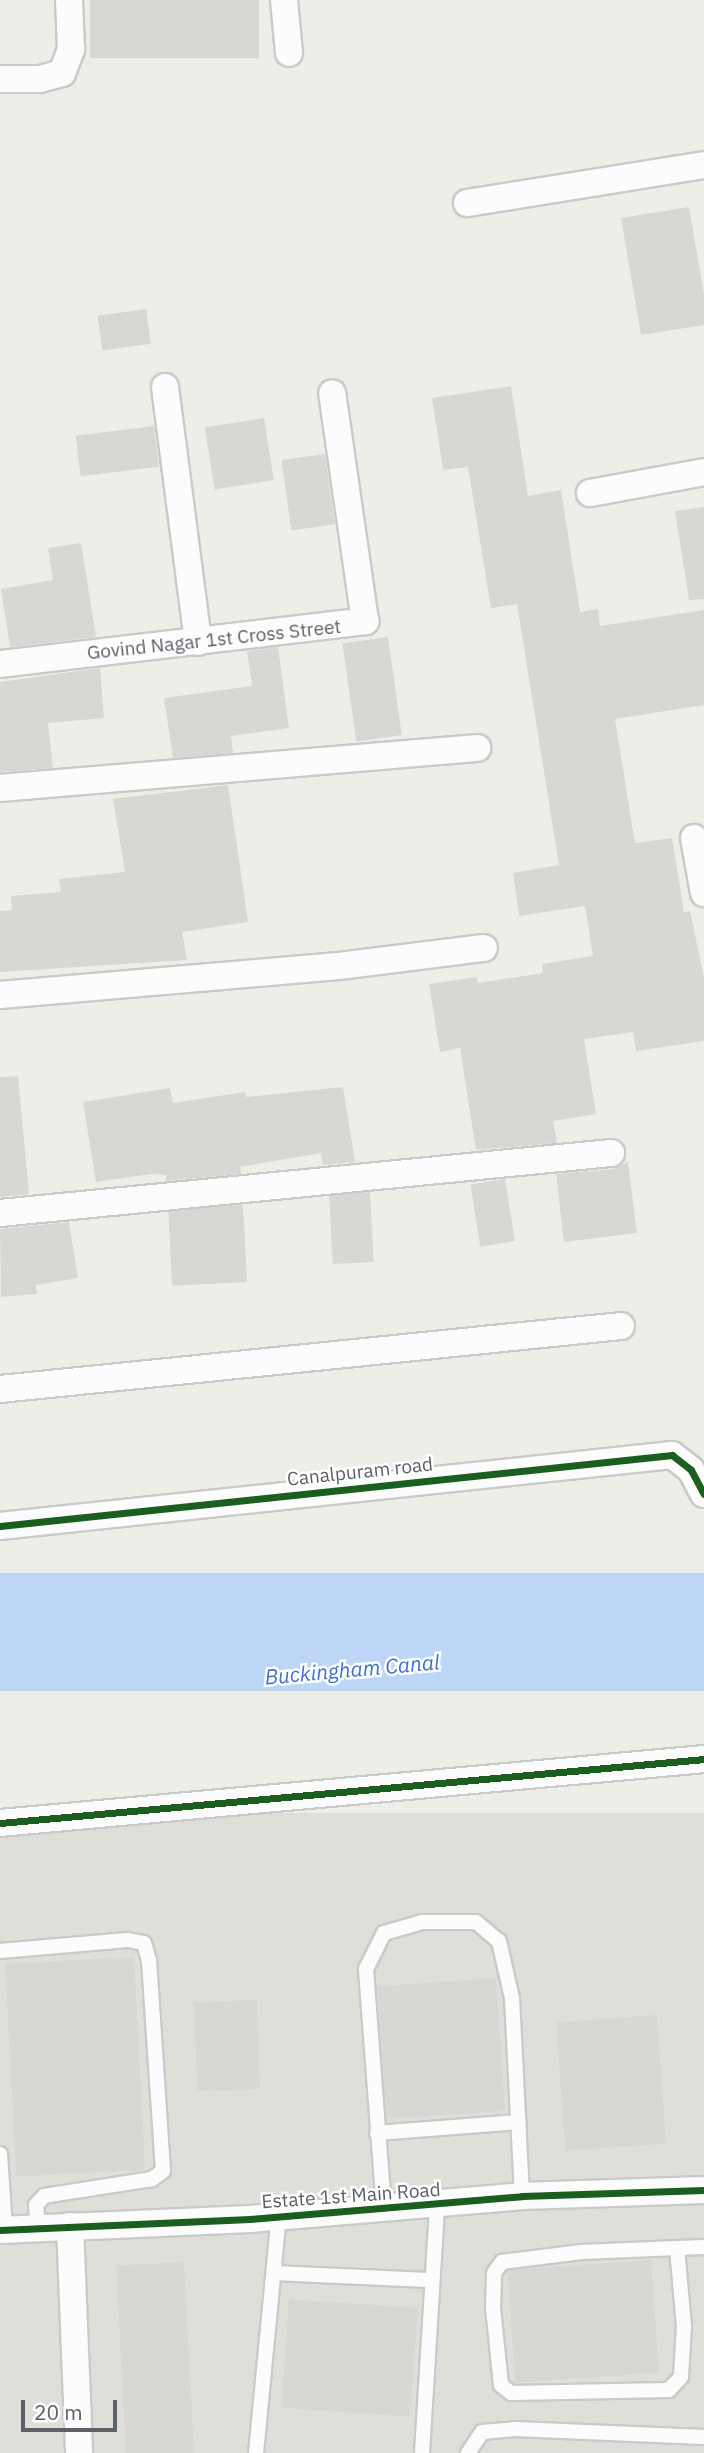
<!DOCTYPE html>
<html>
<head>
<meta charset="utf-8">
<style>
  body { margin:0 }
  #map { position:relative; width:704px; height:2453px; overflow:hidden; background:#eeeee9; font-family:"IBM Plex Sans",sans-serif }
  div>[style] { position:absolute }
  .industrial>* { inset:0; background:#dfdfda; transform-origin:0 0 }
  .water>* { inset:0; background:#bdd6f8; transform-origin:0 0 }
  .building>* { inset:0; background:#d8d7d4; transform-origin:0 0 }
  .roads { filter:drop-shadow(2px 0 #cacbc9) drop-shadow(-2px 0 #cacbc9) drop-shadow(0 2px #cacbc9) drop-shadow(0 -2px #cacbc9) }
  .lane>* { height:14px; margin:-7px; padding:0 7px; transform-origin:7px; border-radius:7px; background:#fcfcfc }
  .street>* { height:26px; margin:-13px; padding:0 13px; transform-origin:13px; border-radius:13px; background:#fcfcfc }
  .cycleway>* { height:7px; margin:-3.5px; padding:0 3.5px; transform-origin:3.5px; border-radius:3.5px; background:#1b5e20 }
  span { translate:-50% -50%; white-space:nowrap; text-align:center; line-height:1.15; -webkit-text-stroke:5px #fff; paint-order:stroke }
  .street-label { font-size:19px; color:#5d6067 }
  .water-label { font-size:21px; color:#406fcc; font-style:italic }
  .scale { position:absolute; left:21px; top:2400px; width:96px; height:32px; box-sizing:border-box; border:4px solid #5d6067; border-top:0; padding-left:9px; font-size:21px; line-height:24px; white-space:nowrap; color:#5d6067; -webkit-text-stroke:5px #fff; paint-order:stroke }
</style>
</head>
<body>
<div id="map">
  <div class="industrial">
    <div style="left:704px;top:1813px;width:640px;height:706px;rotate:90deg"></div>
  </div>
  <div class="water">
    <div style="left:704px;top:1573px;width:118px;height:707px;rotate:90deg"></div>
  </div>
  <div class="building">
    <div style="left:90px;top:0;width:169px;height:58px"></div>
    <div style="clip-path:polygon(689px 207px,704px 294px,704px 325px,641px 335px,621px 218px)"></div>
    <div style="left:146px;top:309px;width:35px;height:49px;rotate:82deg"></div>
    <div style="clip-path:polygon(511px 386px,528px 496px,561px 490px,580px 612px,598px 609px,600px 626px,704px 610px,704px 705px,615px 719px,635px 843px,672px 838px,684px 912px,690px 911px,704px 978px,704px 1041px,636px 1051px,633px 1032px,584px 1039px,596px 1114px,553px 1121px,557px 1143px,476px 1150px,460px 1048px,440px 1052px,429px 984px,477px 977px,478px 983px,543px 973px,542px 964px,593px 956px,585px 906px,519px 916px,513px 873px,559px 865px,517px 604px,491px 608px,468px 467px,443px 470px,432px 398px)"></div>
    <div style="left:264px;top:418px;width:63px;height:60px;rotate:81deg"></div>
    <div style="left:154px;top:426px;width:41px;height:79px;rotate:83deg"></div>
    <div style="left:325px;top:454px;width:71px;height:44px;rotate:82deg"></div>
    <div style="clip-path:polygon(704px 507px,704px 599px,689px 600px,675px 511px)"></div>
    <div style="clip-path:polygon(81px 543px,96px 637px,10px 647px,1px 589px,53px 580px,48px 548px)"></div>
    <div style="left:388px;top:637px;width:99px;height:46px;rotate:82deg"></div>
    <div style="clip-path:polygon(278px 647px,289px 728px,231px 736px,233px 753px,173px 758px,164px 698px,252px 686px,247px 651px)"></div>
    <div style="clip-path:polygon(100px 668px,104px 718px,48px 723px,53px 768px,0 772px,0 682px)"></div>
    <div style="clip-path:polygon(228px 785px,248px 922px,182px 932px,187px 960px,0 972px,0 911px,12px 910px,11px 896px,61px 892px,59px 879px,125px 872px,113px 799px)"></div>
    <div style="clip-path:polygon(18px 1076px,29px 1194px,0 1197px,0 1077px)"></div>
    <div style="clip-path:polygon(343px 1087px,355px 1162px,323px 1165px,321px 1153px,240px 1167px,241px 1174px,166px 1181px,166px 1175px,151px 1174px,96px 1182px,83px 1102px,170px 1088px,173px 1103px,245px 1092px,246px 1097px)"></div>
    <div style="clip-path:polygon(628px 1162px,637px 1233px,564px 1242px,556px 1174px,613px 1169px)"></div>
    <div style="left:505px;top:1179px;width:63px;height:35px;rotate:81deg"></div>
    <div style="left:370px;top:1192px;width:70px;height:41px;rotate:87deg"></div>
    <div style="left:243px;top:1205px;width:77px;height:75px;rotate:87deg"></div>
    <div style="clip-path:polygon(69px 1222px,78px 1278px,36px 1285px,37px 1294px,1px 1297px,0 1229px)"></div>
    <div style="left:134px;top:1957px;width:213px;height:129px;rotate:87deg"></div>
    <div style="left:496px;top:1978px;width:133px;height:119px;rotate:86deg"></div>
    <div style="left:257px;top:2000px;width:89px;height:63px;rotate:88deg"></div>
    <div style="left:657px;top:2015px;width:129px;height:101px;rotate:86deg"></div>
    <div style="left:651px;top:2260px;width:113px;height:144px;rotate:86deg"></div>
    <div style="left:184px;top:2262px;width:191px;height:68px;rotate:87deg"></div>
    <div style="left:289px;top:2299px;width:129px;height:109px;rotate:4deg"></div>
  </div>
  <div class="roads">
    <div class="lane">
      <div style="left:0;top:1951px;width:128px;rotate:-4.9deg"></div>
      <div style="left:128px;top:1940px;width:16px;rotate:11deg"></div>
      <div style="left:144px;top:1943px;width:18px;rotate:74deg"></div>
      <div style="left:149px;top:1960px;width:211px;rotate:86.2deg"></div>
      <div style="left:163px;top:2171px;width:14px;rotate:144deg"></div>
      <div style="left:152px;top:2179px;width:109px;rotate:171.1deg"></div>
      <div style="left:44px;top:2196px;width:12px;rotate:132deg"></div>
      <div style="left:36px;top:2205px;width:23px;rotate:85deg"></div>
      <div style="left:377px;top:2133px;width:142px;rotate:-4.4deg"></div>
      <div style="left:0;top:2154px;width:76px;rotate:86.2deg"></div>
      <div style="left:384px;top:2209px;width:241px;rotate:-94.3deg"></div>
      <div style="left:366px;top:1969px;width:40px;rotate:-63.4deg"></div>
      <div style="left:384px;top:1933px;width:40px;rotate:-16deg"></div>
      <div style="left:422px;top:1922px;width:54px"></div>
      <div style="left:476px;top:1922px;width:30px;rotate:40deg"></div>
      <div style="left:499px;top:1941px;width:58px;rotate:77.2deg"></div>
      <div style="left:512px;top:1998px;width:198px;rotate:87.1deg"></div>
      <div style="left:677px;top:2248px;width:78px;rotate:84.9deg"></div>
      <div style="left:684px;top:2326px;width:51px;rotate:93.4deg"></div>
      <div style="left:681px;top:2377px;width:18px;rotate:133deg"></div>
      <div style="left:669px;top:2390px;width:158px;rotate:178.9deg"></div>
      <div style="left:511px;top:2393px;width:13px;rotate:-141deg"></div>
      <div style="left:501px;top:2385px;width:78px;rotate:-95.9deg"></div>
      <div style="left:493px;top:2307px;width:34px;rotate:-88deg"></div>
      <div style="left:494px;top:2273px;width:14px;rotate:-54deg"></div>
      <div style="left:502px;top:2262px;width:80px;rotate:-7.2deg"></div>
      <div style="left:581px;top:2252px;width:96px;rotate:-2.4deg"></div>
      <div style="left:677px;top:2248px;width:27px;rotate:-2deg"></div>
      <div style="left:275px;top:2273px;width:157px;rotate:2.6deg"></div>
      <div style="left:256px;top:2453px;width:238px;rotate:-84.5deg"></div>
      <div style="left:422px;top:2453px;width:247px;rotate:-86.5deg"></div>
      <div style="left:468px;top:2453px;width:25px;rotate:-56deg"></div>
      <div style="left:482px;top:2432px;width:33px;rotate:-5deg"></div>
      <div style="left:515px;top:2429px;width:189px;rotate:2.4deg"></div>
    </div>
    <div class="street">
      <div style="left:284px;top:0;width:53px;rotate:84.6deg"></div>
      <div style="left:0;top:79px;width:40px"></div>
      <div style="left:40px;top:79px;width:23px;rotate:-15deg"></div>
      <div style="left:62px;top:73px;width:26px;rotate:-69deg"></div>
      <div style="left:71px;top:49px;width:49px;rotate:-92.3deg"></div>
      <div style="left:467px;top:203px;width:240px;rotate:-9.1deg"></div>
      <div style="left:165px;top:387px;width:257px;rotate:82.6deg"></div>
      <div style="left:590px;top:493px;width:116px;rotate:-10.4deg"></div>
      <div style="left:0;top:664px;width:368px;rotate:-6.7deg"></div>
      <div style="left:365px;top:621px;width:230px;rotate:-98.2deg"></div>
      <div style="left:0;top:788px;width:479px;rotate:-4.8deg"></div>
      <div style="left:694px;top:838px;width:56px;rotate:79.7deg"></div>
      <div style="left:0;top:995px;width:340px;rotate:-4.9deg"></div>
      <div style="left:339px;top:966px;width:146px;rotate:-7.1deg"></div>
      <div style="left:0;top:1213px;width:614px;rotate:-5.61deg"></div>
      <div style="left:0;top:1389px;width:624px;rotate:-5.79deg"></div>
      <div style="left:0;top:1526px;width:676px;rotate:-6.03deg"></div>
      <div style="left:672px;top:1455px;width:24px;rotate:38deg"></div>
      <div style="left:691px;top:1470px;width:27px;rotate:62deg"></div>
      <div style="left:0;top:1823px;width:707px;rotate:-5.19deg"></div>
      <div style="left:70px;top:2226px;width:227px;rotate:87.7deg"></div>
      <div style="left:0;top:2230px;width:250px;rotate:-2.5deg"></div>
      <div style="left:250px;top:2219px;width:273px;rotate:-4.8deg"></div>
      <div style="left:522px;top:2196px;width:182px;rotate:-1.9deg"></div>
    </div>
  </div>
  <div class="cycleway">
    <div style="left:0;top:1526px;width:676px;rotate:-6.03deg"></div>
    <div style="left:672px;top:1455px;width:24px;rotate:38deg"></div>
    <div style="left:691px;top:1470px;width:27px;rotate:62deg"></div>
    <div style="left:0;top:1823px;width:707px;rotate:-5.19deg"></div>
    <div style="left:0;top:2230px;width:250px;rotate:-2.5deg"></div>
    <div style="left:250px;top:2219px;width:273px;rotate:-4.8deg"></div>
    <div style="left:522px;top:2196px;width:182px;rotate:-1.9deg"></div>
  </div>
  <div class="street-label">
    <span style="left:214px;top:640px;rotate:-6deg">Govind Nagar 1st Cross Street</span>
    <span style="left:360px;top:1472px;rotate:-6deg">Canalpuram road</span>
    <span style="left:351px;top:2196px;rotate:-4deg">Estate 1st Main Road</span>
  </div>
  <div class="water-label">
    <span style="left:352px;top:1669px;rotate:-5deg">Buckingham Canal</span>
  </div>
  <div class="scale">20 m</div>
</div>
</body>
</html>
